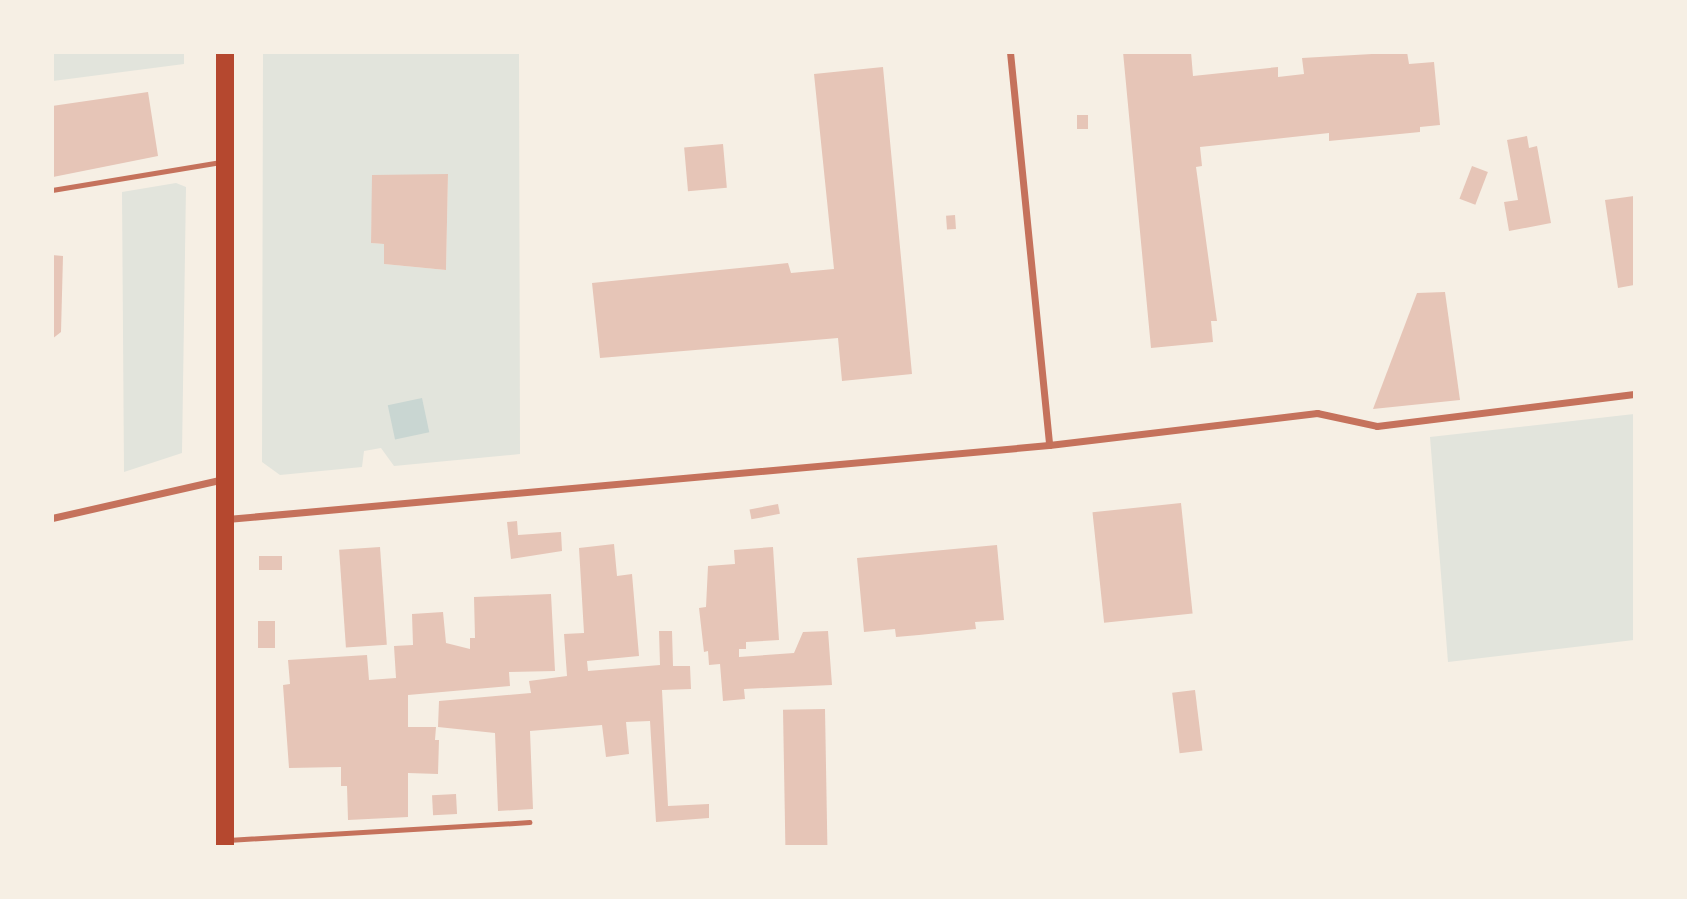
<!DOCTYPE html>
<html>
<head>
<meta charset="utf-8">
<style>
  body { margin:0 }
  #map { position:relative; width:1687px; height:899px; overflow:hidden; background:#f6efe4; font-family:Jost,sans-serif }
  div>[style] { position:absolute }
  .green>* { inset:0; background:#e2e4dc }
  .water>* { inset:0; background:#c9d6d2; transform-origin:0 0 }
  .building>* { inset:0; background:#e6c5b7; transform-origin:0 0 }
  .service>* { height:5px; margin:-2.5px; padding:0 2.5px; transform-origin:2.5px; border-radius:2.5px; background:#c5725c }
  .minor>* { height:7px; margin:-3.5px; padding:0 3.5px; transform-origin:3.5px; border-radius:3.5px; background:#c5725c }
  .primary>* { height:18px; margin:-9px; padding:0 9px; transform-origin:9px; border-radius:9px; background:#b5482f }
  span { translate:-50% -50%; white-space:nowrap; text-align:center; line-height:1.15; -webkit-text-stroke:6px #f6efe4; paint-order:stroke }
  .frame { position:absolute; inset:0; border:54px solid #f6efe4; pointer-events:none }
</style>
</head>
<body>
<div id="map">
  <div class="green">
    <div style="clip-path:polygon(52px 53px,184px 53px,184px 64px,53px 81px)"></div>
    <div style="clip-path:polygon(evenodd,263px 53px,519px 53px,520px 454px,394px 466px,381px 448px,364px 451px,362px 467px,280px 475px,262px 462px,263px 53px,373px 175px,448px 175px,446px 270px,384px 264px,384px 244px,371px 243px,373px 175px)"></div>
    <div style="clip-path:polygon(176px 183px,186px 187px,182px 453px,124px 472px,122px 192px)"></div>
    <div style="clip-path:polygon(1634px 414px,1634px 640px,1448px 662px,1430px 437px)"></div>
  </div>
  <div class="water">
    <div style="left:422px;top:398px;width:35px;height:35px;rotate:78deg"></div>
  </div>
  <div class="building">
    <div style="clip-path:polygon(1123px 52px,1191px 52px,1193px 76px,1278px 67px,1278px 77px,1304px 74px,1302px 58px,1407px 52px,1409px 64px,1434px 62px,1440px 125px,1420px 127px,1420px 132px,1329px 141px,1329px 133px,1200px 147px,1202px 166px,1196px 167px,1217px 321px,1211px 321px,1213px 342px,1151px 348px)"></div>
    <div style="clip-path:polygon(883px 67px,912px 374px,842px 381px,838px 338px,600px 358px,592px 283px,788px 263px,791px 273px,834px 269px,814px 74px)"></div>
    <div style="clip-path:polygon(148px 92px,158px 156px,53px 177px,52px 106px)"></div>
    <div style="left:1077px;top:115px;width:11px;height:14px"></div>
    <div style="clip-path:polygon(1527px 136px,1529px 148px,1537px 146px,1551px 223px,1509px 231px,1504px 202px,1518px 200px,1507px 140px)"></div>
    <div style="left:723px;top:144px;width:44px;height:39px;rotate:85deg"></div>
    <div style="left:1472px;top:166px;width:17px;height:35px;rotate:21deg"></div>
    <div style="clip-path:polygon(448px 174px,446px 270px,384px 264px,384px 244px,371px 243px,372px 175px)"></div>
    <div style="clip-path:polygon(1634px 196px,1634px 285px,1618px 288px,1605px 200px)"></div>
    <div style="left:955px;top:215px;width:14px;height:9px;rotate:86deg"></div>
    <div style="clip-path:polygon(52px 255px,63px 256px,61px 332px,52px 339px)"></div>
    <div style="clip-path:polygon(1445px 292px,1460px 400px,1373px 409px,1417px 293px)"></div>
    <div style="left:1181px;top:503px;width:111px;height:89px;rotate:84deg"></div>
    <div style="left:778px;top:504px;width:10px;height:29px;rotate:79deg"></div>
    <div style="clip-path:polygon(517px 521px,518px 535px,561px 532px,562px 551px,511px 559px,507px 522px)"></div>
    <div style="clip-path:polygon(614px 544px,617px 576px,632px 574px,639px 656px,587px 661px,588px 671px,660px 665px,659px 631px,672px 631px,673px 666px,690px 666px,691px 689px,662px 690px,668px 806px,709px 804px,709px 818px,656px 822px,650px 721px,626px 722px,629px 754px,606px 757px,602px 725px,530px 731px,533px 809px,498px 811px,495px 733px,438px 727px,439px 701px,531px 693px,529px 681px,567px 676px,564px 634px,584px 633px,579px 548px)"></div>
    <div style="clip-path:polygon(997px 545px,1004px 620px,975px 622px,976px 629px,919px 635px,896px 637px,895px 629px,864px 632px,857px 558px)"></div>
    <div style="left:380px;top:547px;width:98px;height:41px;rotate:86deg"></div>
    <div style="clip-path:polygon(773px 547px,779px 640px,746px 642px,746px 649px,739px 649px,739px 657px,794px 653px,803px 632px,828px 631px,832px 685px,744px 689px,745px 699px,723px 701px,720px 664px,709px 665px,708px 651px,704px 652px,699px 608px,706px 607px,708px 566px,735px 564px,734px 550px)"></div>
    <div style="left:282px;top:556px;width:14px;height:23px;rotate:90deg"></div>
    <div style="clip-path:polygon(551px 594px,555px 671px,509px 672px,510px 686px,408px 695px,408px 727px,436px 727px,435px 740px,439px 740px,438px 774px,408px 773px,408px 817px,348px 820px,347px 786px,341px 786px,341px 767px,289px 768px,283px 685px,290px 684px,288px 660px,367px 655px,369px 680px,396px 678px,394px 646px,413px 645px,412px 614px,443px 612px,446px 643px,470px 649px,470px 638px,475px 638px,474px 597px)"></div>
    <div style="left:258px;top:621px;width:17px;height:27px"></div>
    <div style="left:1195px;top:690px;width:61px;height:23px;rotate:83deg"></div>
    <div style="left:825px;top:709px;width:137px;height:42px;rotate:89deg"></div>
    <div style="left:456px;top:794px;width:20px;height:24px;rotate:87deg"></div>
  </div>
  <div class="service">
    <div style="left:52px;top:190px;width:171px;rotate:-9.4deg"></div>
    <div style="left:228px;top:840px;width:302px;rotate:-3.4deg"></div>
  </div>
  <div class="minor">
    <div style="left:1010px;top:52px;width:395px;rotate:84.3deg"></div>
    <div style="left:52px;top:518px;width:175px;rotate:-12.8deg"></div>
    <div style="left:227px;top:519px;width:825px;rotate:-5.14deg"></div>
    <div style="left:1049px;top:445px;width:270px;rotate:-6.8deg"></div>
    <div style="left:1317px;top:413px;width:61px;rotate:12.2deg"></div>
    <div style="left:1377px;top:426px;width:259px;rotate:-7.1deg"></div>
  </div>
  <div class="primary">
    <div style="left:225px;top:52px;width:794px;rotate:90deg"></div>
  </div>
  <div class="frame"></div>
</div>
</body>
</html>
